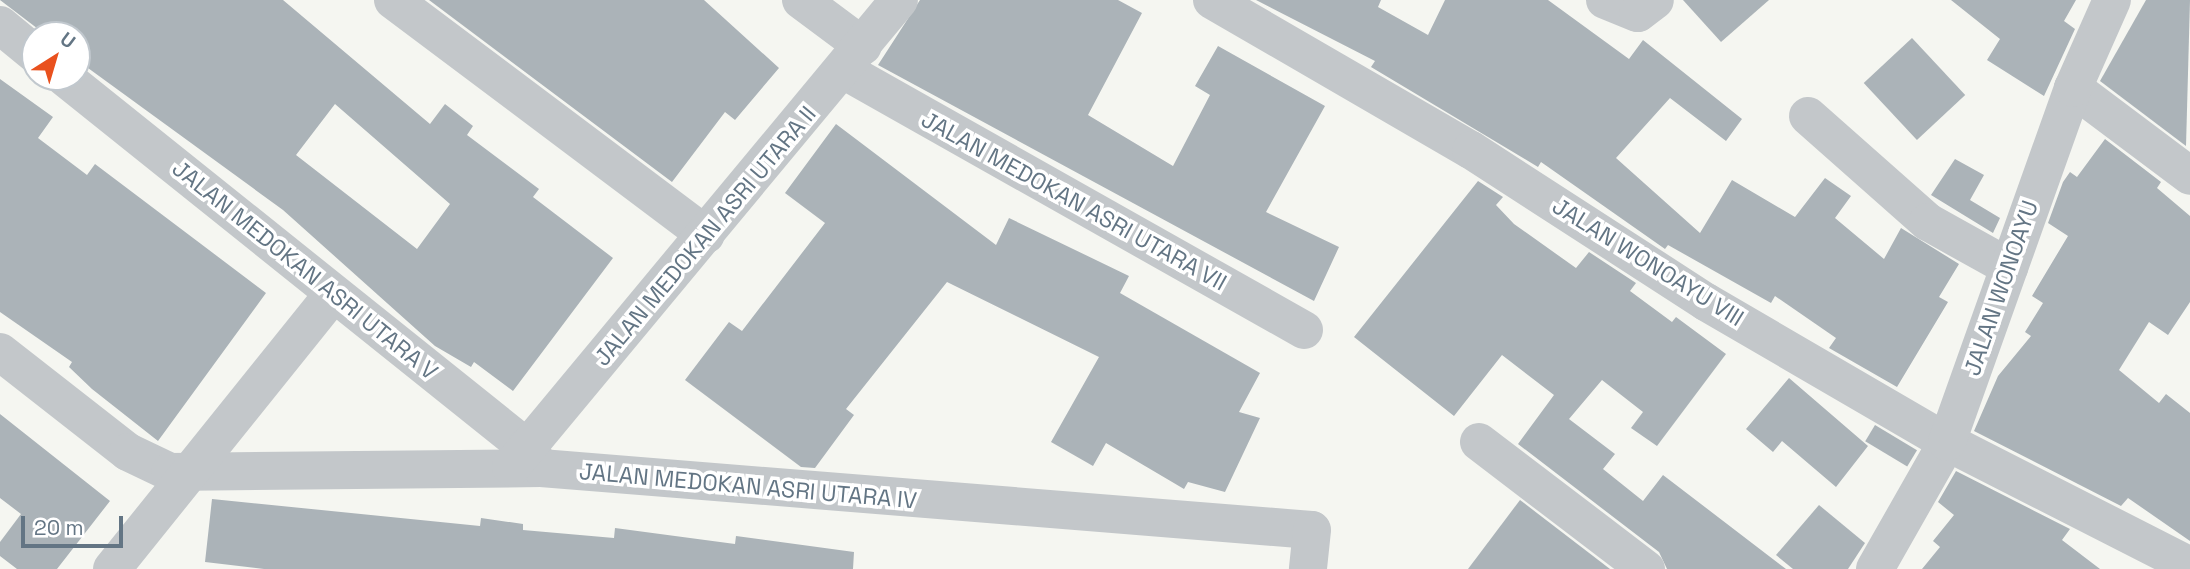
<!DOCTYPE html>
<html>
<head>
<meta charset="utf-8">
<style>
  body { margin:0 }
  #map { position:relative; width:2190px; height:569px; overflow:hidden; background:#f5f6f1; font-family:"Space Grotesk",sans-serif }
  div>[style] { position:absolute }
  .building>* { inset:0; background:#abb3b8; transform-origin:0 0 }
  .minor>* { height:38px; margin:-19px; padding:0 19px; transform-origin:19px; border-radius:19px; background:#c3c7ca }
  span { translate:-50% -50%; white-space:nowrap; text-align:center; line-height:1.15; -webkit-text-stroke:7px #fff; paint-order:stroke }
  .street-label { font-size:23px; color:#637584 }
  .north { position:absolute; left:21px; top:21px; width:70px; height:70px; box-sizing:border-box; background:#fff; border:2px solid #c1c8ce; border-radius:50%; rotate:37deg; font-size:19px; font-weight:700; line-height:28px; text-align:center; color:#637584 }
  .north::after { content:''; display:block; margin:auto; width:24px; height:32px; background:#e9511e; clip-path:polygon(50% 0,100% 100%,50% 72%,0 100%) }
  .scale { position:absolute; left:21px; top:516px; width:102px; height:32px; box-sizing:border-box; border:4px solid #637584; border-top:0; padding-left:9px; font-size:21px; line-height:24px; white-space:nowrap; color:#637584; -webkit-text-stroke:5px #fff; paint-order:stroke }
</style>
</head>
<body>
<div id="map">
  <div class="building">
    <div style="clip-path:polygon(evenodd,0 0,283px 0,430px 124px,445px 104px,473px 126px,467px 135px,539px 189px,533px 197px,613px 258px,513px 391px,474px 362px,471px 367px,435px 346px,283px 210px,77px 60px,77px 35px,46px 35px,0 0,335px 104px,450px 204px,417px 249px,296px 155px,335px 104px)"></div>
    <div style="clip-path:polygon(429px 0,704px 0,779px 68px,735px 120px,725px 112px,672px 182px)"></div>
    <div style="clip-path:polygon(920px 0,1118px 0,1142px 13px,1088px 115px,1173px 166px,1210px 95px,1195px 86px,1218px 46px,1325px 106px,1266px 212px,1339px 247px,1314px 301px,878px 65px)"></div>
    <div style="clip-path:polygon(1256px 0,1381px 0,1378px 7px,1428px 35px,1445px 0,1548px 0,1629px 59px,1643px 40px,1742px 119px,1726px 141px,1670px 98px,1616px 158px,1700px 233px,1732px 180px,1795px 217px,1825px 178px,1851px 196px,1835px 218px,1884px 259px,1901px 228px,1959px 264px,1939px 297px,1948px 302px,1897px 387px,1829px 348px,1836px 338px,1775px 296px,1771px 303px,1668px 245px,1665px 249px,1541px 162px,1538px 167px,1371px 67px,1375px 61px)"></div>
    <div style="clip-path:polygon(1683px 0,1769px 0,1721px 42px)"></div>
    <div style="clip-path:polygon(1951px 0,2076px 0,2064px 21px,2075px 29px,2044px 96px,1987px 60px,2000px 39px)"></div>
    <div style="clip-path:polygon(2146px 0,2190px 0,2186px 146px,2100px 81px)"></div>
    <div style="left:1912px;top:38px;width:78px;height:66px;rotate:47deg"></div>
    <div style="clip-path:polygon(0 79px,53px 117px,38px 138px,87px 175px,95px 164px,266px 293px,158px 441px,92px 389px,69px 367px,72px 362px,0 312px)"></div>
    <div style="clip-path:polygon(836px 124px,996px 245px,1009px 218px,1129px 276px,1120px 293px,1260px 373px,1239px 412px,1260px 418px,1225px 492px,1188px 482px,1184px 489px,1106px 443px,1093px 466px,1051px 442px,1099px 357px,947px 282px,846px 409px,854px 415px,815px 468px,801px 467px,685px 380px,729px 322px,742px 331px,825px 223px,785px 193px)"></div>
    <div style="clip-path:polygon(2105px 139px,2161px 182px,2157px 188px,2190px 216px,2190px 302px,2168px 335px,2149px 322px,2119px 370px,2159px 403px,2166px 394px,2190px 413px,2190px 541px,2128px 498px,2121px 506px,1974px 431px,1998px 376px,2031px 336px,2025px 332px,2043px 303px,2032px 296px,2068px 236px,2048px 223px,2063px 182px,2070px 172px,2077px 177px)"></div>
    <div style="clip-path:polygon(1955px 159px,1984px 175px,1970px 200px,2000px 218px,1993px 233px,1931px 195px)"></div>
    <div style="clip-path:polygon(1478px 181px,1503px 197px,1496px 205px,1514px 224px,1576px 268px,1589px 252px,1636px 283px,1630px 291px,1672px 322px,1676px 317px,1726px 354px,1657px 446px,1631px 428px,1643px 412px,1602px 380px,1569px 419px,1615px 454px,1603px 469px,1643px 501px,1663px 475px,1786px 569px,1667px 569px,1659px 552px,1518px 444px,1554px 395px,1502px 355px,1454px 416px,1354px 337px)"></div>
    <div style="clip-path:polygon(1789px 378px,1868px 446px,1836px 487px,1782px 441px,1773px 452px,1746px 429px)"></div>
    <div style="clip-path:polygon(0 414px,110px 501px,57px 569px,17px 569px,0 556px,0 542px,21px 514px,0 498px)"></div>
    <div style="left:1875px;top:425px;width:49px;height:19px;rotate:31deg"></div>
    <div style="clip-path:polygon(1956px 471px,2070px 529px,2062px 540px,2100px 569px,1922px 569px,1940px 547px,1933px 541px,1954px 515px,1938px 502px)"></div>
    <div style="clip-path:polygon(212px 499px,480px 526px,481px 518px,523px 524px,523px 530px,614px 538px,615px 528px,735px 544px,736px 536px,854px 552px,853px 569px,264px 569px,205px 562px)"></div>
    <div style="clip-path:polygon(1520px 500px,1610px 569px,1468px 569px)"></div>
    <div style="clip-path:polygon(1819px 505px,1865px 543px,1848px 569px,1793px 569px,1776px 555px)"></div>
  </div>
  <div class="minor">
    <div style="left:393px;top:0;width:391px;rotate:36.9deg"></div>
    <div style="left:801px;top:0;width:77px;rotate:36.6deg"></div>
    <div style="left:1212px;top:0;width:299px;rotate:30.1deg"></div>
    <div style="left:1471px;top:150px;width:280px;rotate:32.9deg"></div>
    <div style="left:1706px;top:302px;width:279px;rotate:30.2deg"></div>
    <div style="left:1947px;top:442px;width:273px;rotate:27deg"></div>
    <div style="left:1605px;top:0;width:35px;rotate:22deg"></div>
    <div style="left:1638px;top:13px;width:21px;rotate:-37deg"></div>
    <div style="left:0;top:25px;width:45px;rotate:39.6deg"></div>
    <div style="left:845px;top:71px;width:527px;rotate:29.43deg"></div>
    <div style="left:64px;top:77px;width:592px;rotate:38.69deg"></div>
    <div style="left:526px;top:447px;width:26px;rotate:54deg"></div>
    <div style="left:2073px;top:88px;width:146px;rotate:36.9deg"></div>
    <div style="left:1808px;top:116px;width:160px;rotate:41.5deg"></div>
    <div style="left:1928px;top:222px;width:93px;rotate:29.1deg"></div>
    <div style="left:0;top:352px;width:162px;rotate:38deg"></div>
    <div style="left:128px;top:452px;width:47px;rotate:25.5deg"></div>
    <div style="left:170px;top:472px;width:371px;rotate:-0.6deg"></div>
    <div style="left:541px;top:468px;width:773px;rotate:4.6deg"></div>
    <div style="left:1312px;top:530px;width:39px;rotate:96deg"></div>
    <div style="left:1479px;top:442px;width:210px;rotate:37.3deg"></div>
    <div style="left:511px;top:467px;width:607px;rotate:-50.28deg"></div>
    <div style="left:112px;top:569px;width:353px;rotate:-51.2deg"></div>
    <div style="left:1875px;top:569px;width:146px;rotate:-60.4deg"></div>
    <div style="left:1947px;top:442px;width:376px;rotate:-70.4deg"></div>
    <div style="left:2073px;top:88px;width:96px;rotate:-66.1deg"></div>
  </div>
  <div class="street-label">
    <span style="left:1074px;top:201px;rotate:29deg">JALAN MEDOKAN ASRI UTARA VII</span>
    <span style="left:705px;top:236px;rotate:-50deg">JALAN MEDOKAN ASRI UTARA II</span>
    <span style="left:1648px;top:262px;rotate:32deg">JALAN WONOAYU VIII</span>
    <span style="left:305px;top:270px;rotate:39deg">JALAN MEDOKAN ASRI UTARA V</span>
    <span style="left:2001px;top:288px;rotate:-71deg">JALAN WONOAYU</span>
    <span style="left:748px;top:486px;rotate:5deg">JALAN MEDOKAN ASRI UTARA IV</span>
  </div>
  <div class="north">U</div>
  <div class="scale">20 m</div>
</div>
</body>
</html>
